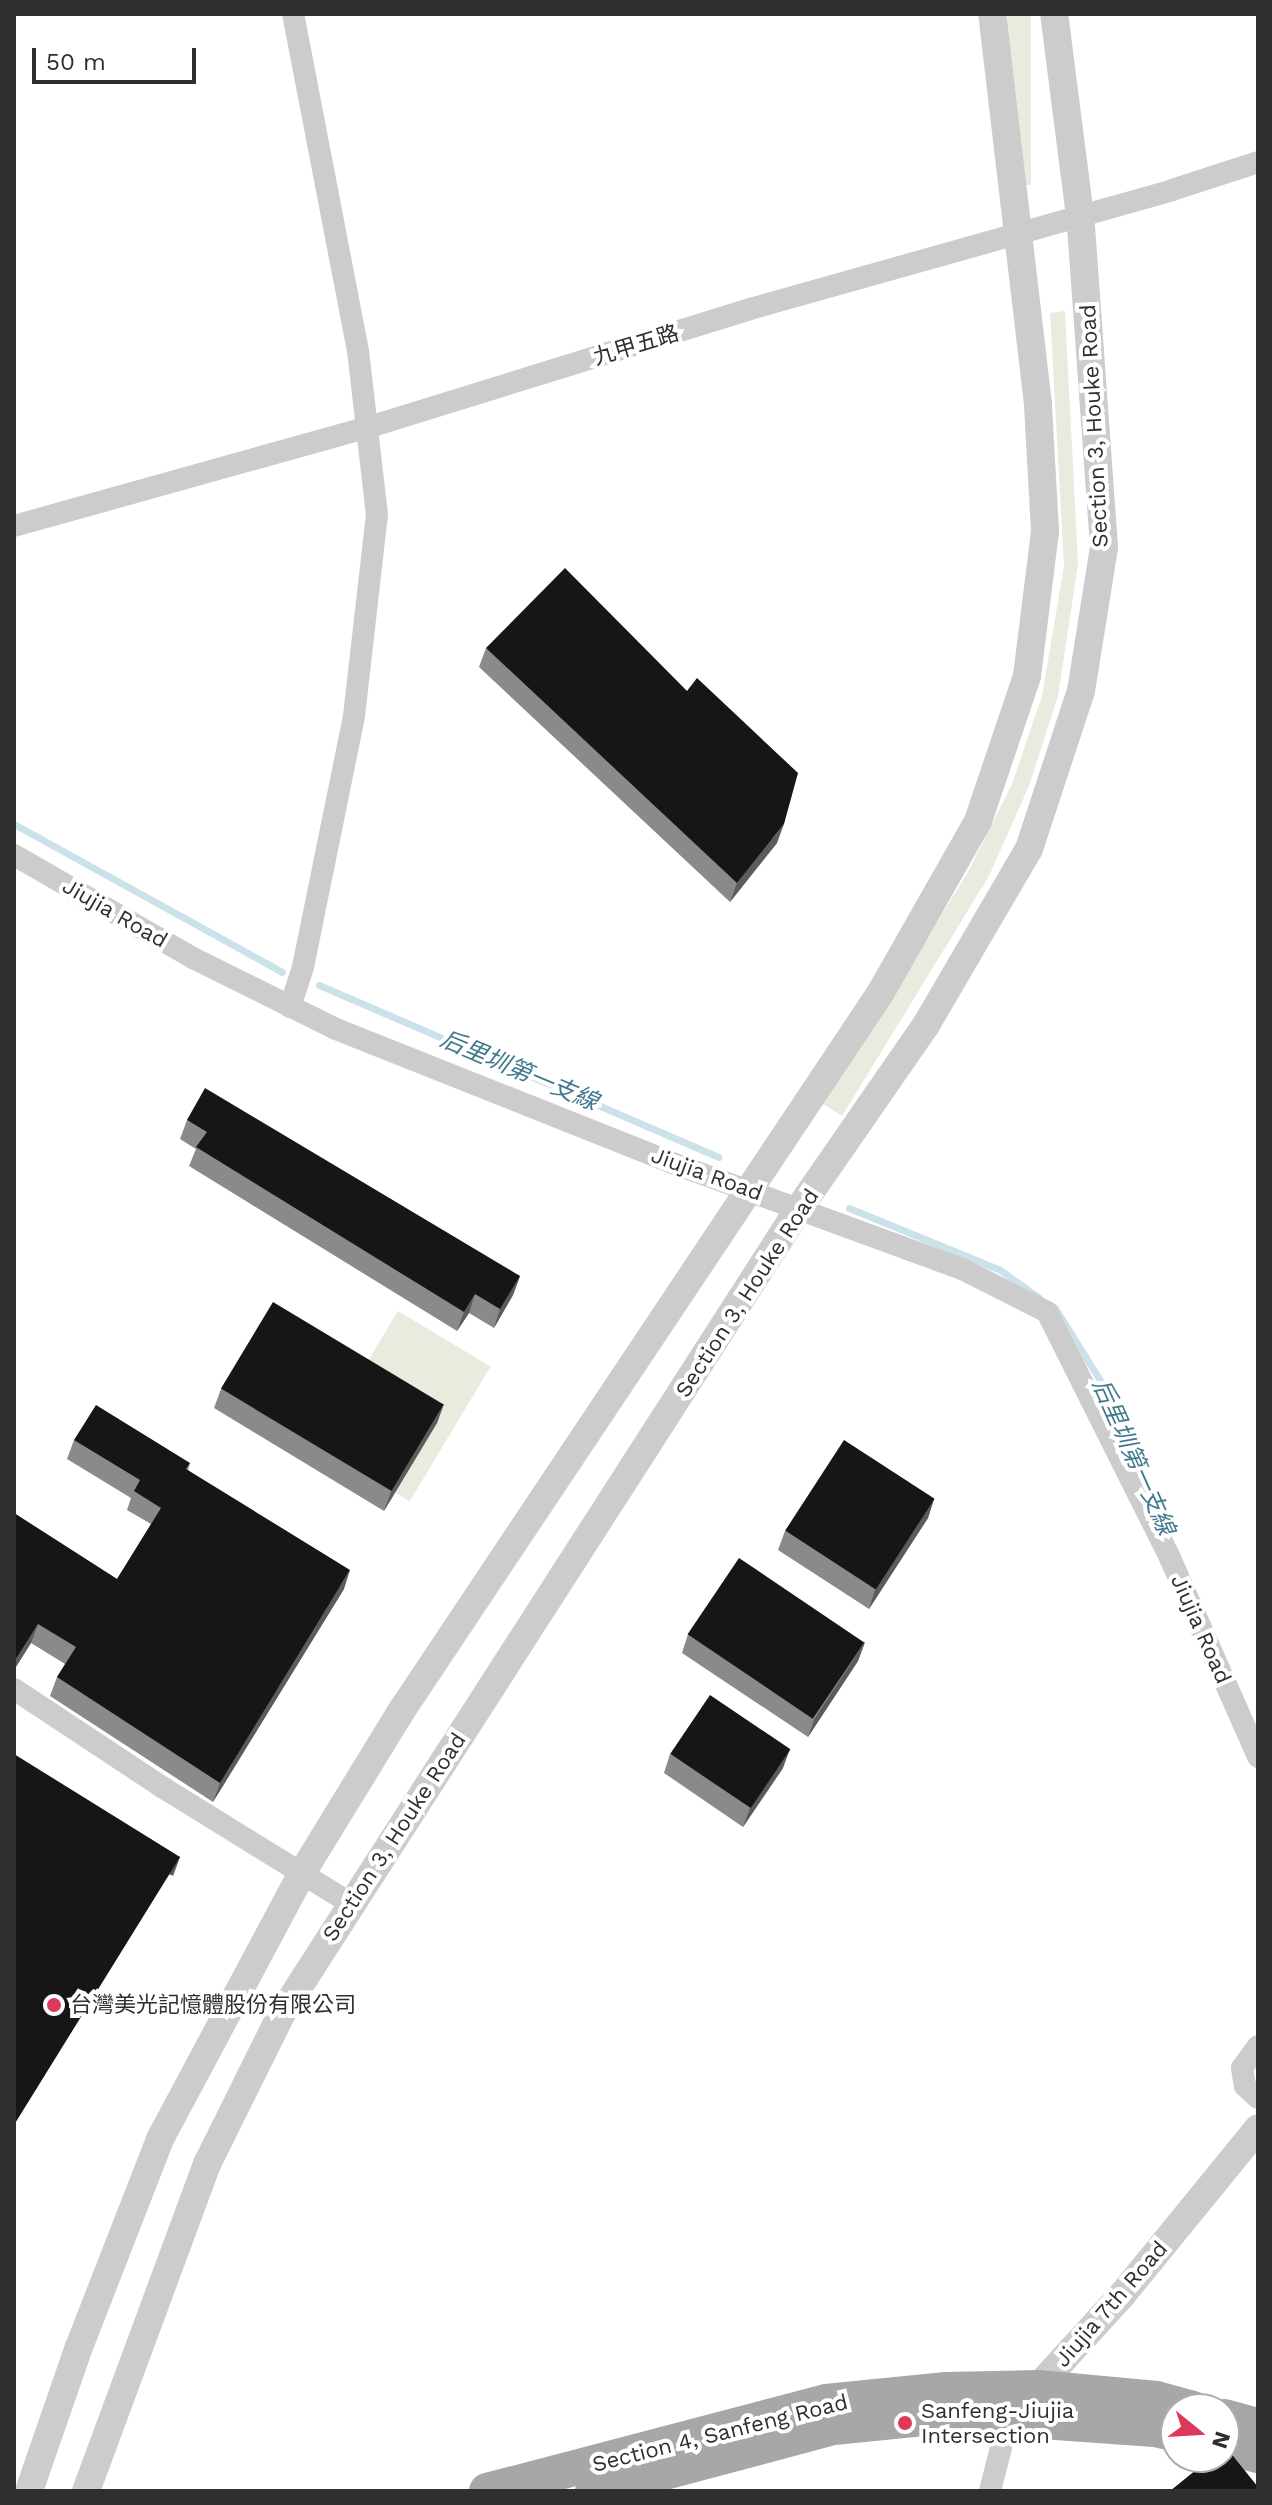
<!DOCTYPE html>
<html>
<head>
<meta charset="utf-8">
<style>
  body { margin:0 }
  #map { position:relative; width:1272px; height:2505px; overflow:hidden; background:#fff; font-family:"Work Sans","Noto Sans TC",sans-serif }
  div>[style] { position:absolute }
  .green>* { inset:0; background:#e7ecde; transform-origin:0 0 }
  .stream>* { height:7px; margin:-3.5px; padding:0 3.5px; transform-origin:3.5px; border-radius:3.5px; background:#cbe2ea }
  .minor>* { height:22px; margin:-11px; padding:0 11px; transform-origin:11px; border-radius:11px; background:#ccc }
  .tertiary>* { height:28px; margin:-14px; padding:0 14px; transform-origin:14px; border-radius:14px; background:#ccc }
  .primary>* { height:36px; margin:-18px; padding:0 18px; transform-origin:18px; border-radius:18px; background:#a7a7a7 }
  .wall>* { inset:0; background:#8a8a8a }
  .shaded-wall>* { inset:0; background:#5c5c5c; transform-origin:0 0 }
  .building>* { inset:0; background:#161616; transform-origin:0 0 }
  .dots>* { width:22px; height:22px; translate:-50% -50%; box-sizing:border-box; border:4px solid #fff; border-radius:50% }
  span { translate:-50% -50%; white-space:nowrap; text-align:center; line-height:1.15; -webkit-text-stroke:8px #fff; paint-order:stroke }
  .street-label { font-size:22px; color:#2f2f2f }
  .poi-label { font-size:22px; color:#2f2f2f }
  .left { translate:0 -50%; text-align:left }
  .water-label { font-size:24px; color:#417a8e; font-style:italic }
  .frame { position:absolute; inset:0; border:16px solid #2f2f2f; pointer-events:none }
  .north { position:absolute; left:1160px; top:2393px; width:80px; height:80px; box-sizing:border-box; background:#fff; border:2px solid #acacac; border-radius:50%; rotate:108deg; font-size:22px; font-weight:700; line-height:32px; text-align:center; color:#2f2f2f }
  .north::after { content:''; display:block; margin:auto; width:28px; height:36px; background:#dd3a5b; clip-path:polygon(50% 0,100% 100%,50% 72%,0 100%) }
  .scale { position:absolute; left:32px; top:48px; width:164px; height:36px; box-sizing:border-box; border:4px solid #2f2f2f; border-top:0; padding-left:10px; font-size:24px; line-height:28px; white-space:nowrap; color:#2f2f2f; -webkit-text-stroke:6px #fff; paint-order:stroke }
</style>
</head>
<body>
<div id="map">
  <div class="green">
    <div style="left:1007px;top:14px;width:24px;height:171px"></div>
    <div style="clip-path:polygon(1065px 311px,1078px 564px,1058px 696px,1029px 786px,989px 876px,842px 1116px,823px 1104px,967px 874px,1012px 784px,1042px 696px,1064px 566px,1050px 313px)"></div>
    <div style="left:398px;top:1311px;width:108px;height:157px;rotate:31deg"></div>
  </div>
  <div class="stream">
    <div style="left:14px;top:824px;width:306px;rotate:28.9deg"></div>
    <div style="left:319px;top:985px;width:435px;rotate:23.3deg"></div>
    <div style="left:849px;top:1208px;width:163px;rotate:22.3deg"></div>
    <div style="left:1000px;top:1270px;width:47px;rotate:35.4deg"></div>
    <div style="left:1055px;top:1308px;width:100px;rotate:58.1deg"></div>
    <div style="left:1108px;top:1393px;width:132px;rotate:66.7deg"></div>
  </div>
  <div class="minor">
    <div style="left:14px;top:526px;width:365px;rotate:-15.6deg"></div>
    <div style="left:366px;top:428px;width:402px;rotate:-17.2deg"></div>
    <div style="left:750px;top:309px;width:438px;rotate:-15.7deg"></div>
    <div style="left:1172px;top:190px;width:90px;rotate:-18deg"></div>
    <div style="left:14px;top:855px;width:209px;rotate:29.9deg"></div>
    <div style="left:195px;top:959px;width:157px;rotate:26.4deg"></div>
    <div style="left:336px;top:1029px;width:365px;rotate:21.7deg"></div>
    <div style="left:675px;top:1164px;width:306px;rotate:20.1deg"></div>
    <div style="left:962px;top:1269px;width:95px;rotate:26.8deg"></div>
    <div style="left:1047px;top:1312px;width:275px;rotate:63.4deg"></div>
    <div style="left:1170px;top:1558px;width:218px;rotate:66.1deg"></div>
    <div style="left:290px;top:1007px;width:42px;rotate:-72deg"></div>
    <div style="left:303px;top:967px;width:256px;rotate:-78.5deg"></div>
    <div style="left:354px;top:716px;width:202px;rotate:-83.5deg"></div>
    <div style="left:377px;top:515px;width:165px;rotate:-96.6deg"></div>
    <div style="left:358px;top:351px;width:343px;rotate:-100.9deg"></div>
    <div style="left:14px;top:1689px;width:178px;rotate:33.5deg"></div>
    <div style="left:162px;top:1787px;width:221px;rotate:31.7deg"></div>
    <div style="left:1258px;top:2046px;width:27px;rotate:126deg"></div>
    <div style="left:1242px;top:2068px;width:18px;rotate:81deg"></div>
    <div style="left:1245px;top:2086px;width:18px;rotate:43deg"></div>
    <div style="left:990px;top:2491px;width:73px;rotate:-75.8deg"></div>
  </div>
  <div class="tertiary">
    <div style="left:1028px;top:2398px;width:139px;rotate:-47.6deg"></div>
    <div style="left:1122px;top:2295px;width:215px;rotate:-50.8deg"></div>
    <div style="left:29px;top:2491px;width:152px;rotate:-70.9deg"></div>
    <div style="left:79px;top:2347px;width:223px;rotate:-68.7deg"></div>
    <div style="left:160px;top:2139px;width:302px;rotate:-61.9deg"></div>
    <div style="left:302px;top:1873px;width:191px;rotate:-58.5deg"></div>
    <div style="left:402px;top:1710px;width:863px;rotate:-56.29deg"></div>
    <div style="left:881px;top:992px;width:197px;rotate:-60.4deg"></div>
    <div style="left:978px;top:821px;width:153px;rotate:-71.3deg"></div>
    <div style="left:1027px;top:676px;width:146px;rotate:-82.9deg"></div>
    <div style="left:1045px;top:531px;width:127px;rotate:-93.2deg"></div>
    <div style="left:1038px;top:404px;width:393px;rotate:-96.7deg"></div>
    <div style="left:86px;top:2491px;width:351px;rotate:-69.7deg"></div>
    <div style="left:208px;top:2162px;width:166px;rotate:-63.6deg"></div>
    <div style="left:282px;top:2013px;width:958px;rotate:-57.27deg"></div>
    <div style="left:800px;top:1207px;width:221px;rotate:-55.3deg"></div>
    <div style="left:926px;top:1025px;width:204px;rotate:-59.7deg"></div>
    <div style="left:1029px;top:849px;width:166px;rotate:-71.8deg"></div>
    <div style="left:1081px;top:691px;width:146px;rotate:-80.9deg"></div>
    <div style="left:1104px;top:547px;width:332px;rotate:-94.1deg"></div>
    <div style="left:1080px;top:216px;width:204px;rotate:-97.3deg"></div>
  </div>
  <div class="primary">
    <div style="left:1224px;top:2417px;width:35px;rotate:15deg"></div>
    <div style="left:1224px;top:2446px;width:35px;rotate:15deg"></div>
    <div style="left:487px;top:2491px;width:350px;rotate:-14.7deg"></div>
    <div style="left:826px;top:2402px;width:121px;rotate:-5.7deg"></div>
    <div style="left:946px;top:2390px;width:92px;rotate:-1.2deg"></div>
    <div style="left:1038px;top:2388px;width:119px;rotate:5.3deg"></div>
    <div style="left:1156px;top:2399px;width:39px;rotate:15deg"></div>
    <div style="left:593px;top:2491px;width:249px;rotate:-14.9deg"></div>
    <div style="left:834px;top:2427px;width:122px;rotate:-5.7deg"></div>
    <div style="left:955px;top:2415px;width:200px;rotate:4deg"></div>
    <div style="left:1155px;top:2429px;width:22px;rotate:13deg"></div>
  </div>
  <div class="wall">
    <div style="clip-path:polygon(486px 648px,777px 843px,730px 902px,479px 667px)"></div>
    <div style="clip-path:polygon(187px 1120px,520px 1276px,513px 1295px,494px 1328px,469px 1313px,457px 1331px,189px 1166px,196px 1149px,180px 1139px)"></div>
    <div style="clip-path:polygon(221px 1389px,444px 1404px,437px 1423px,384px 1511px,214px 1408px)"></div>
    <div style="clip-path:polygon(74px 1440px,190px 1463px,188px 1470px,344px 1589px,213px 1802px,50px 1696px,57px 1677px,65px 1664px,31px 1643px,14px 1670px,14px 1513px,117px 1579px,151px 1524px,127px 1510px,131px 1498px,67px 1459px)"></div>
    <div style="clip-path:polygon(934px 1499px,928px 1518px,869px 1609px,778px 1550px,785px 1531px)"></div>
    <div style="clip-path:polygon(688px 1634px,865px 1642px,858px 1661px,808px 1737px,682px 1653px)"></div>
    <div style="clip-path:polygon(670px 1754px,783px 1768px,743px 1827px,664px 1773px)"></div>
  </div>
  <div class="shaded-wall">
    <div style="clip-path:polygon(784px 824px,777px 843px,730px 902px,737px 883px)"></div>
    <div style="clip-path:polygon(520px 1276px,513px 1295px,494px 1328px,500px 1309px)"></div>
    <div style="clip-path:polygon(475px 1294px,469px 1313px,457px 1331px,464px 1312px)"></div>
    <div style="clip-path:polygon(444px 1404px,437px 1423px,384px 1511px,391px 1492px)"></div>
    <div style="clip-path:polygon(934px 1499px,928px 1518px,869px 1609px,875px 1590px)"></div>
    <div style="clip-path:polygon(350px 1570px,344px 1589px,213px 1802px,220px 1783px)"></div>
    <div style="clip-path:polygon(38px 1624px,31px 1643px,14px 1670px,14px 1660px)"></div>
    <div style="clip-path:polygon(865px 1642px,858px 1661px,808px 1737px,815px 1718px)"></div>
    <div style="clip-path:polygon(790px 1749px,783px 1768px,743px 1827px,750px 1808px)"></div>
    <div style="left:180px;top:1857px;width:20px;height:315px;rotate:110deg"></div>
  </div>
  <div class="building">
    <div style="clip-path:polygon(565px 568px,687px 691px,697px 678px,798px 773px,784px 824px,737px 883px,486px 648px)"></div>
    <div style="clip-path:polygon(205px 1088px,520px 1276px,500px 1309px,475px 1294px,464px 1312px,196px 1147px,207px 1132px,187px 1120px)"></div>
    <div style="left:273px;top:1302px;width:199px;height:101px;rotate:31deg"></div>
    <div style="clip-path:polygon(96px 1405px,190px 1463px,186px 1469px,350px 1570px,220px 1783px,57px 1677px,76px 1647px,38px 1624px,17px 1657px,14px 1660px,14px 1513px,117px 1579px,161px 1508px,134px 1491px,140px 1480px,74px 1440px)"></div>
    <div style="left:844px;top:1440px;width:108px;height:108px;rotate:33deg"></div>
    <div style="left:739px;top:1558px;width:151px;height:92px;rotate:34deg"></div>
    <div style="left:710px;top:1695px;width:97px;height:71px;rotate:34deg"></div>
    <div style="clip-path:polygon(14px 1754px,180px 1857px,14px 2125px)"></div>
    <div style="clip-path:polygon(1225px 2446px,1258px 2487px,1258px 2491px,1170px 2491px,1212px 2457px,1224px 2457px,1224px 2447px)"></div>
  </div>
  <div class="dots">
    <div style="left:54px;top:2005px;background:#dd3a5b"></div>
    <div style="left:905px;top:2423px;background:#dd3a5b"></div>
  </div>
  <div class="street-label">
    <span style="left:636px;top:345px;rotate:-17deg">九甲五路</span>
    <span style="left:1094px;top:426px;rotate:-93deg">Section 3, Houke Road</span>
    <span style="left:115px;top:913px;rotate:30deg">Jiujia Road</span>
    <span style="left:707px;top:1174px;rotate:20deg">Jiujia Road</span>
    <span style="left:747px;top:1293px;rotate:-57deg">Section 3, Houke Road</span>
    <span style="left:1201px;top:1629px;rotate:66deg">Jiujia Road</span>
    <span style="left:394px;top:1837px;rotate:-57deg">Section 3, Houke Road</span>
    <span style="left:1111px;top:2304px;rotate:-49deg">Jiujia 7th Road</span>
    <span style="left:720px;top:2433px;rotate:-14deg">Section 4, Sanfeng Road</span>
  </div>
  <div class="poi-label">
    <span class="left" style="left:70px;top:2005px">台灣美光記憶體股份有限公司</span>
    <span class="left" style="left:921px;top:2423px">Sanfeng-Jiujia<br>Intersection</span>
  </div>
  <div class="water-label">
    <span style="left:519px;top:1071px;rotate:23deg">后里圳第一支線</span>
    <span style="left:1133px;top:1457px;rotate:66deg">后里圳第一支線</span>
  </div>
  <div class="frame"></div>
  <div class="north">N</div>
  <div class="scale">50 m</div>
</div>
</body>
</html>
